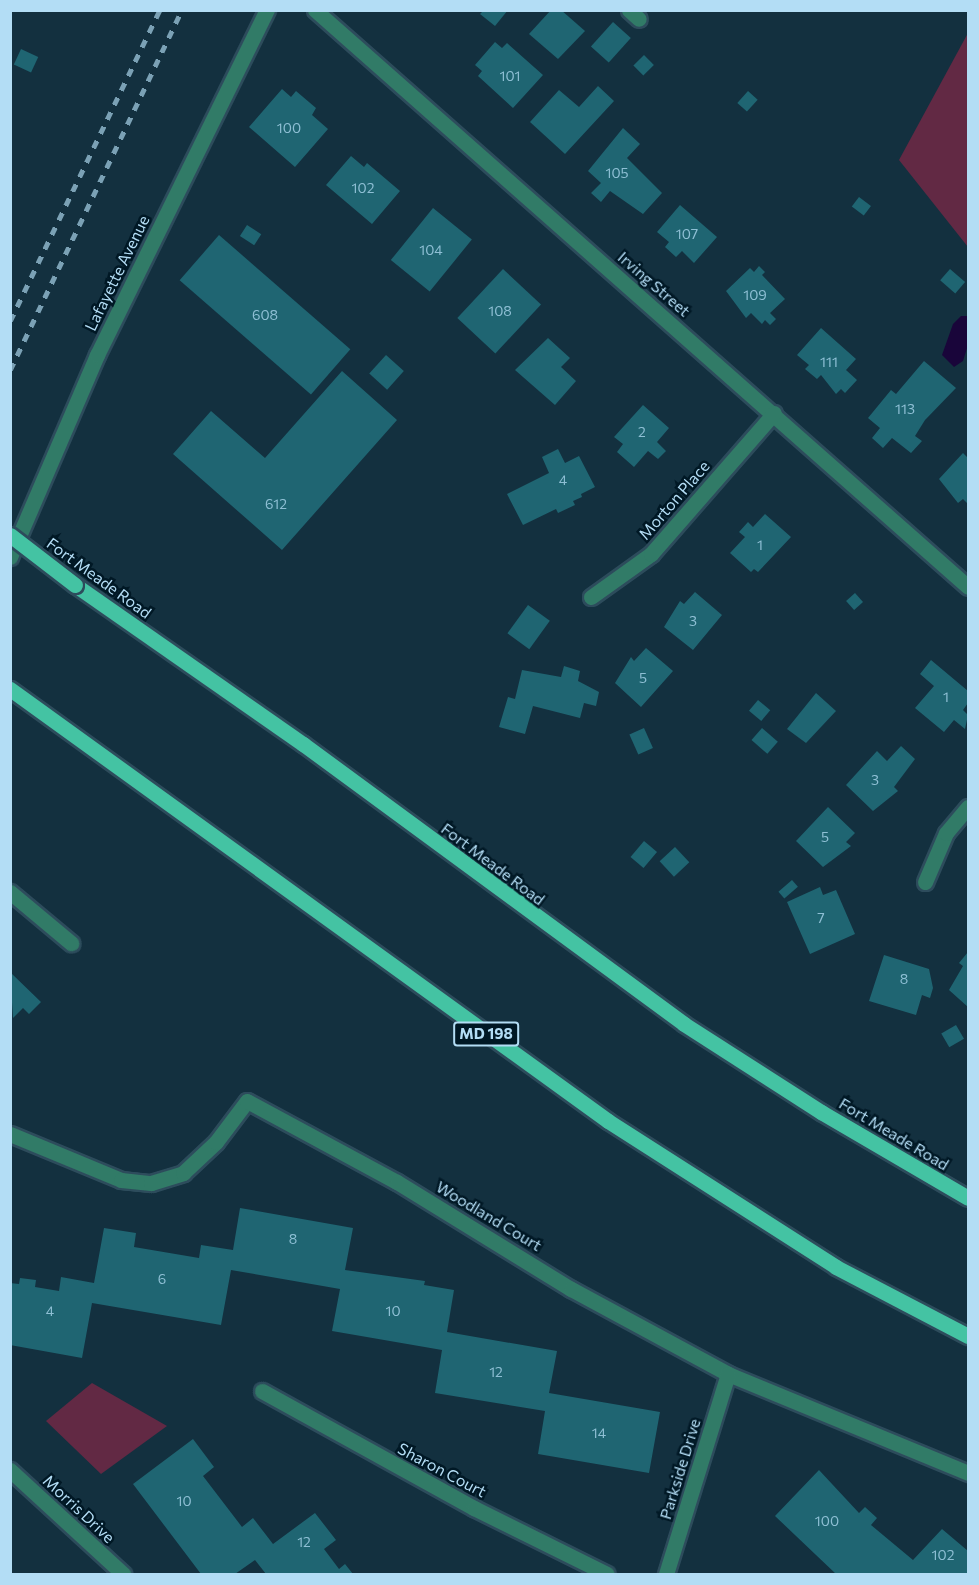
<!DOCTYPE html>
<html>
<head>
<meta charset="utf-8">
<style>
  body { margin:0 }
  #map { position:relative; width:979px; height:1585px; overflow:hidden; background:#13303f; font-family:Commissioner,sans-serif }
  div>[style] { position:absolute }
  .green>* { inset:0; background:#622944 }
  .water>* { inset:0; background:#19053a }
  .building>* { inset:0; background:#1f6572; transform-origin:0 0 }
  .roads { filter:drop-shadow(2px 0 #2d4c5c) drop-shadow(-2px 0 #2d4c5c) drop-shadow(0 2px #2d4c5c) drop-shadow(0 -2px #2d4c5c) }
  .minor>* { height:15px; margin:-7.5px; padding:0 7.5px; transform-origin:7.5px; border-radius:7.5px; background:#317b67 }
  .major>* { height:15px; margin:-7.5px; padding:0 7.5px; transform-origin:7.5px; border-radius:7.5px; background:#44c3a3 }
  .rail>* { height:4.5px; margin-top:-2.25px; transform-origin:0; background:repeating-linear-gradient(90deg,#7ba1b5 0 8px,transparent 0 16px) }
  .bridges { filter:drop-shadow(2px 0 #2d4c5c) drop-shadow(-2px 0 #2d4c5c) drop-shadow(0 2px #2d4c5c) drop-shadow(0 -2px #2d4c5c) }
  .major-bridge>* { height:15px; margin:-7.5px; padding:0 7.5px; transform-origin:7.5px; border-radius:7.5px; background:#44c3a3 }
  span { translate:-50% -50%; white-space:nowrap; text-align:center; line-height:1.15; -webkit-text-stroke:5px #001825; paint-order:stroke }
  .number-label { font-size:14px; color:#8ebfd4 }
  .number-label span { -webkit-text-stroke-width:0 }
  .shield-label span { padding:2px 4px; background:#001825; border:2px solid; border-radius:4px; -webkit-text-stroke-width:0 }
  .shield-label { font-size:15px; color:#b3ddf5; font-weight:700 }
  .street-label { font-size:16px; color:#b3ddf5 }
  .frame { position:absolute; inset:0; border:12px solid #b3ddf5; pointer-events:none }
</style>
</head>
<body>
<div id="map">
  <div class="green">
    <div style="clip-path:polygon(968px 33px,968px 247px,899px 160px)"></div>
    <div style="clip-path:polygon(92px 1383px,167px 1426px,101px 1474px,46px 1421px)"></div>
  </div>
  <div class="water">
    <div style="clip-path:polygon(961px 316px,967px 316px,968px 323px,968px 345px,963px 361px,954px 367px,942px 355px,953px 324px)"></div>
  </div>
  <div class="building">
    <div style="clip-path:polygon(484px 10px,508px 10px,495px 26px,480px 14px)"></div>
    <div style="clip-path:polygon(551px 10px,561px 10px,585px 31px,558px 59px,529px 34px)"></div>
    <div style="left:613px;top:22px;width:24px;height:33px;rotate:42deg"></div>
    <div style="clip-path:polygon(495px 42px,502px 48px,507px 43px,543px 75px,513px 108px,478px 76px,482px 71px,475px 65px)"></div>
    <div style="left:21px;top:49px;width:19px;height:17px;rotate:25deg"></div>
    <div style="left:644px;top:55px;width:14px;height:15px;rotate:45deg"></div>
    <div style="clip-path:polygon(598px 86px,614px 101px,565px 154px,530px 122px,559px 90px,579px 107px)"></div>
    <div style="clip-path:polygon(282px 89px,291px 97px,296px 91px,316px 108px,312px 115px,328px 129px,295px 167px,249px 127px)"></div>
    <div style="left:748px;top:91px;width:13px;height:16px;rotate:42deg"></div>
    <div style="clip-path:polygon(623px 128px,640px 144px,627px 158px,662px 193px,643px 214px,610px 191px,601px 202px,591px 193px,601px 183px,588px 171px)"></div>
    <div style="clip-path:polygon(351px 156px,364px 167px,367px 163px,400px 191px,372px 224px,326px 185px)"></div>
    <div style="left:859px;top:197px;width:15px;height:12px;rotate:37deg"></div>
    <div style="clip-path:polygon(680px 205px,717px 237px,694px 263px,682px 251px,676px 257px,665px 247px,669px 242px,657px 232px)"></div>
    <div style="left:433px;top:208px;width:50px;height:67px;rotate:39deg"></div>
    <div style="left:247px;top:225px;width:17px;height:13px;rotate:33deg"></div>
    <div style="left:219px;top:235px;width:174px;height:60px;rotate:41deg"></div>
    <div style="clip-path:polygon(759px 266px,765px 272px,762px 275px,785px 299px,770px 313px,776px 319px,770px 325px,765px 320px,762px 324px,751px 313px,746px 318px,726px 291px,750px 268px,754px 272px)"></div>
    <div style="left:503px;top:269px;width:52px;height:67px;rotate:43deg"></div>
    <div style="left:950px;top:269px;width:20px;height:15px;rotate:41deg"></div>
    <div style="clip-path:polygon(821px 328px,856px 359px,846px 370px,857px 380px,845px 393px,841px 389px,836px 394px,821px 375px,817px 379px,805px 369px,809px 365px,797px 355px)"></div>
    <div style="clip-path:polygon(548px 338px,570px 358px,561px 367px,576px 381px,555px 405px,515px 370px)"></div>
    <div style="left:386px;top:355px;width:24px;height:25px;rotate:42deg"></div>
    <div style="clip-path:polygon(924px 361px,956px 388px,925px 420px,915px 436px,922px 441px,911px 453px,892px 438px,883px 448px,872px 438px,880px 428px,868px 418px,891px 390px,896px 394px)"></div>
    <div style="clip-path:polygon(342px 371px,397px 420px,282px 550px,173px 454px,211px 411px,265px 458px)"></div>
    <div style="clip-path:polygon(643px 405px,669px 428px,657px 442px,666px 451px,658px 459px,648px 451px,634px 467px,617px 452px,623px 444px,614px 437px)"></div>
    <div style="clip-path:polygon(558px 449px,565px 463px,579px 456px,595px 487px,581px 494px,582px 497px,573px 501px,575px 505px,558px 513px,556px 509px,523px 525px,507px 494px,549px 473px,542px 457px)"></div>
    <div style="clip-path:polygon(963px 453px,968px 458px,968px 504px,963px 499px,958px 503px,939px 479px)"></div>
    <div style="clip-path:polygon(765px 514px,791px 537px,758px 572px,754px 569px,751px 572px,730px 553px,745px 537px,739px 532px,748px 522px,753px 527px)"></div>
    <div style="clip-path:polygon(695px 592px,722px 615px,693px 650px,664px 627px,680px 601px,684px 604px)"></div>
    <div style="left:855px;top:593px;width:12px;height:12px;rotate:48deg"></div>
    <div style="left:528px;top:605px;width:27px;height:35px;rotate:36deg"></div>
    <div style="clip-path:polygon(646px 648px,673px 671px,641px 707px,615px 683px,631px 657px,634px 661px)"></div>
    <div style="clip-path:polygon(931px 660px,968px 691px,968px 703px,963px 710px,968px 715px,965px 729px,954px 720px,944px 732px,915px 708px,934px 686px,920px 674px)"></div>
    <div style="clip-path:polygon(564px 666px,580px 671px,578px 681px,599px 692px,596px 706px,584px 703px,580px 718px,533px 706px,525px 734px,499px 727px,508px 697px,515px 699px,522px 670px,561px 677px)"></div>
    <div style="clip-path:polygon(816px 693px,836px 711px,806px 743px,787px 729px)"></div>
    <div style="left:758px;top:700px;width:16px;height:14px;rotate:40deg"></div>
    <div style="left:644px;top:728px;width:22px;height:16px;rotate:66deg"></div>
    <div style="left:762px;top:728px;width:21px;height:16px;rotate:41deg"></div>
    <div style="clip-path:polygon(901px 746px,915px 759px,894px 787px,898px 791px,873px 811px,846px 785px,877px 751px,887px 761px)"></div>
    <div style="clip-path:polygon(828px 807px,855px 833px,846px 842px,851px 846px,823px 867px,796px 841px)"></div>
    <div style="left:644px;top:841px;width:17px;height:21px;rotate:40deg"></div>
    <div style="left:675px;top:847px;width:21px;height:21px;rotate:47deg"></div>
    <div style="left:792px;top:880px;width:9px;height:18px;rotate:49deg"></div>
    <div style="clip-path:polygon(820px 887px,823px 895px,836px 890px,855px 934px,810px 954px,787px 902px)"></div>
    <div style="clip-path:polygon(968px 952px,968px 1007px,949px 990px,963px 966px,959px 963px)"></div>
    <div style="clip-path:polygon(884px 955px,929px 969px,933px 988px,930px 998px,922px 995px,916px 1015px,869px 1001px)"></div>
    <div style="clip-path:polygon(10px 972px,41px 1002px,29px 1014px,23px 1008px,13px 1018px)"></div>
    <div style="left:956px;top:1025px;width:16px;height:17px;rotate:60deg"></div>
    <div style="clip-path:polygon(240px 1208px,353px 1228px,345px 1270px,425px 1281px,424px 1285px,454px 1290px,447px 1332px,557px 1351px,549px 1393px,660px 1412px,649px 1473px,538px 1454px,545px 1411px,435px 1393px,442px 1350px,332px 1331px,340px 1289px,231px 1270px,221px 1325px,92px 1303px,82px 1358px,10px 1345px,10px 1283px,19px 1284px,20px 1278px,36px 1280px,35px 1287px,59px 1291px,61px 1277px,94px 1283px,104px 1228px,136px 1233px,134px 1247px,199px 1258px,201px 1245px,233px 1250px)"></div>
    <div style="clip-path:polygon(193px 1439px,214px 1467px,203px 1476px,242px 1527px,253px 1518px,273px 1544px,315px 1513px,336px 1540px,324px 1549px,339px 1569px,345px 1564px,353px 1574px,266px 1574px,255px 1560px,235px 1574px,201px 1574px,133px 1484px)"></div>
    <div style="clip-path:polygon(819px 1470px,859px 1513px,865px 1507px,877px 1518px,871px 1525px,913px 1560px,942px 1529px,968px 1551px,968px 1574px,836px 1574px,775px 1516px)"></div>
  </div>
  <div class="roads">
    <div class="minor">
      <div style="left:315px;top:10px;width:871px;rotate:41.46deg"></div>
      <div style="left:629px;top:10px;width:13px;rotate:42deg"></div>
      <div style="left:10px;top:557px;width:220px;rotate:-66.7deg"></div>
      <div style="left:97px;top:355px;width:385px;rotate:-63.8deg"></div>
      <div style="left:591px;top:597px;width:74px;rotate:-35.6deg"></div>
      <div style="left:651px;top:554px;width:187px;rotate:-48.9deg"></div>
      <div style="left:925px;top:882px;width:53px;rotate:-66.8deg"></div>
      <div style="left:946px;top:833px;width:34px;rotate:-50deg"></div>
      <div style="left:10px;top:892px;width:80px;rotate:39.9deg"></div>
      <div style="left:10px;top:1134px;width:120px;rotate:22.5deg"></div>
      <div style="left:121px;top:1180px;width:30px;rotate:6deg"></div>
      <div style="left:151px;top:1183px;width:34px;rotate:-17deg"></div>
      <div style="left:183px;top:1173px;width:45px;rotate:-43.2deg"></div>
      <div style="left:216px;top:1142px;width:51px;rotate:-52.9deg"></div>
      <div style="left:247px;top:1101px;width:170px;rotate:28.4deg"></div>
      <div style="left:397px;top:1182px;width:204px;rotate:31.6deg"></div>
      <div style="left:571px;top:1289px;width:179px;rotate:28.4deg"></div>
      <div style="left:728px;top:1374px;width:260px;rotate:22.4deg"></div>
      <div style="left:262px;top:1391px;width:242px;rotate:28.9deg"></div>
      <div style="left:474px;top:1508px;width:148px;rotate:26.4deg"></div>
      <div style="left:10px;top:1470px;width:154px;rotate:42.6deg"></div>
      <div style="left:666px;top:1574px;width:209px;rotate:-72.8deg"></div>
    </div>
    <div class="major">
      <div style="left:75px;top:585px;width:278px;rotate:34.9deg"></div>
      <div style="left:303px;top:744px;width:473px;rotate:36.3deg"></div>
      <div style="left:684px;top:1024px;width:163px;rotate:32.7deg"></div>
      <div style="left:821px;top:1112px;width:170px;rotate:30.3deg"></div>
      <div style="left:10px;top:689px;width:738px;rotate:35.84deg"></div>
      <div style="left:608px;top:1121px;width:271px;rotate:32.6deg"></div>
      <div style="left:836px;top:1267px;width:149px;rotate:27.6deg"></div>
    </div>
  </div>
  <div class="rail">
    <div style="left:10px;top:321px;width:345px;rotate:-64.3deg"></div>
    <div style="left:10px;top:370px;width:399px;rotate:-64.5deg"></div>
  </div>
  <div class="bridges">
    <div class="major-bridge">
      <div style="left:10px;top:535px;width:82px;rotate:37.6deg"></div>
    </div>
  </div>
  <div class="number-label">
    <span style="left:510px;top:76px">101</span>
    <span style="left:289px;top:128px">100</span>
    <span style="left:617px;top:173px">105</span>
    <span style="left:363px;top:188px">102</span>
    <span style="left:687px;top:234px">107</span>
    <span style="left:431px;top:250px">104</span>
    <span style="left:755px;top:295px">109</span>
    <span style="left:500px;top:311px">108</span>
    <span style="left:265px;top:315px">608</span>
    <span style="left:829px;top:362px">111</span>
    <span style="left:905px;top:409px">113</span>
    <span style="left:642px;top:432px">2</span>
    <span style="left:563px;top:480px">4</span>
    <span style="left:276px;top:504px">612</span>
    <span style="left:760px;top:545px">1</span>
    <span style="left:693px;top:621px">3</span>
    <span style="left:643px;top:678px">5</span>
    <span style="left:946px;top:697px">1</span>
    <span style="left:875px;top:780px">3</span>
    <span style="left:825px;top:837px">5</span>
    <span style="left:821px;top:918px">7</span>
    <span style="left:904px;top:979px">8</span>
    <span style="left:293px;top:1239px">8</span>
    <span style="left:162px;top:1279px">6</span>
    <span style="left:50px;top:1311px">4</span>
    <span style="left:393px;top:1311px">10</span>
    <span style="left:496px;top:1372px">12</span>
    <span style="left:599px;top:1433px">14</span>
    <span style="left:184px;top:1501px">10</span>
    <span style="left:827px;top:1521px">100</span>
    <span style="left:304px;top:1542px">12</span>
    <span style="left:943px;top:1555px">102</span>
  </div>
  <div class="shield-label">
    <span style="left:486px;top:1034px">MD 198</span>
  </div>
  <div class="street-label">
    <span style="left:117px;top:273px;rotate:-64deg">Lafayette Avenue</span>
    <span style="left:654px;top:284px;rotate:41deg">Irving Street</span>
    <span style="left:674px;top:500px;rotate:-49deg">Morton Place</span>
    <span style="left:99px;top:578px;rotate:36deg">Fort Meade Road</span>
    <span style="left:493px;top:864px;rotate:37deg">Fort Meade Road</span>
    <span style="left:894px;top:1134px;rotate:31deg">Fort Meade Road</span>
    <span style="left:489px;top:1216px;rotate:31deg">Woodland Court</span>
    <span style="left:680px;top:1469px;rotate:-73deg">Parkside Drive</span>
    <span style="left:442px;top:1470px;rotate:28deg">Sharon Court</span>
    <span style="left:79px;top:1509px;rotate:43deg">Morris Drive</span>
  </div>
  <div class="frame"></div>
</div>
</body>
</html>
